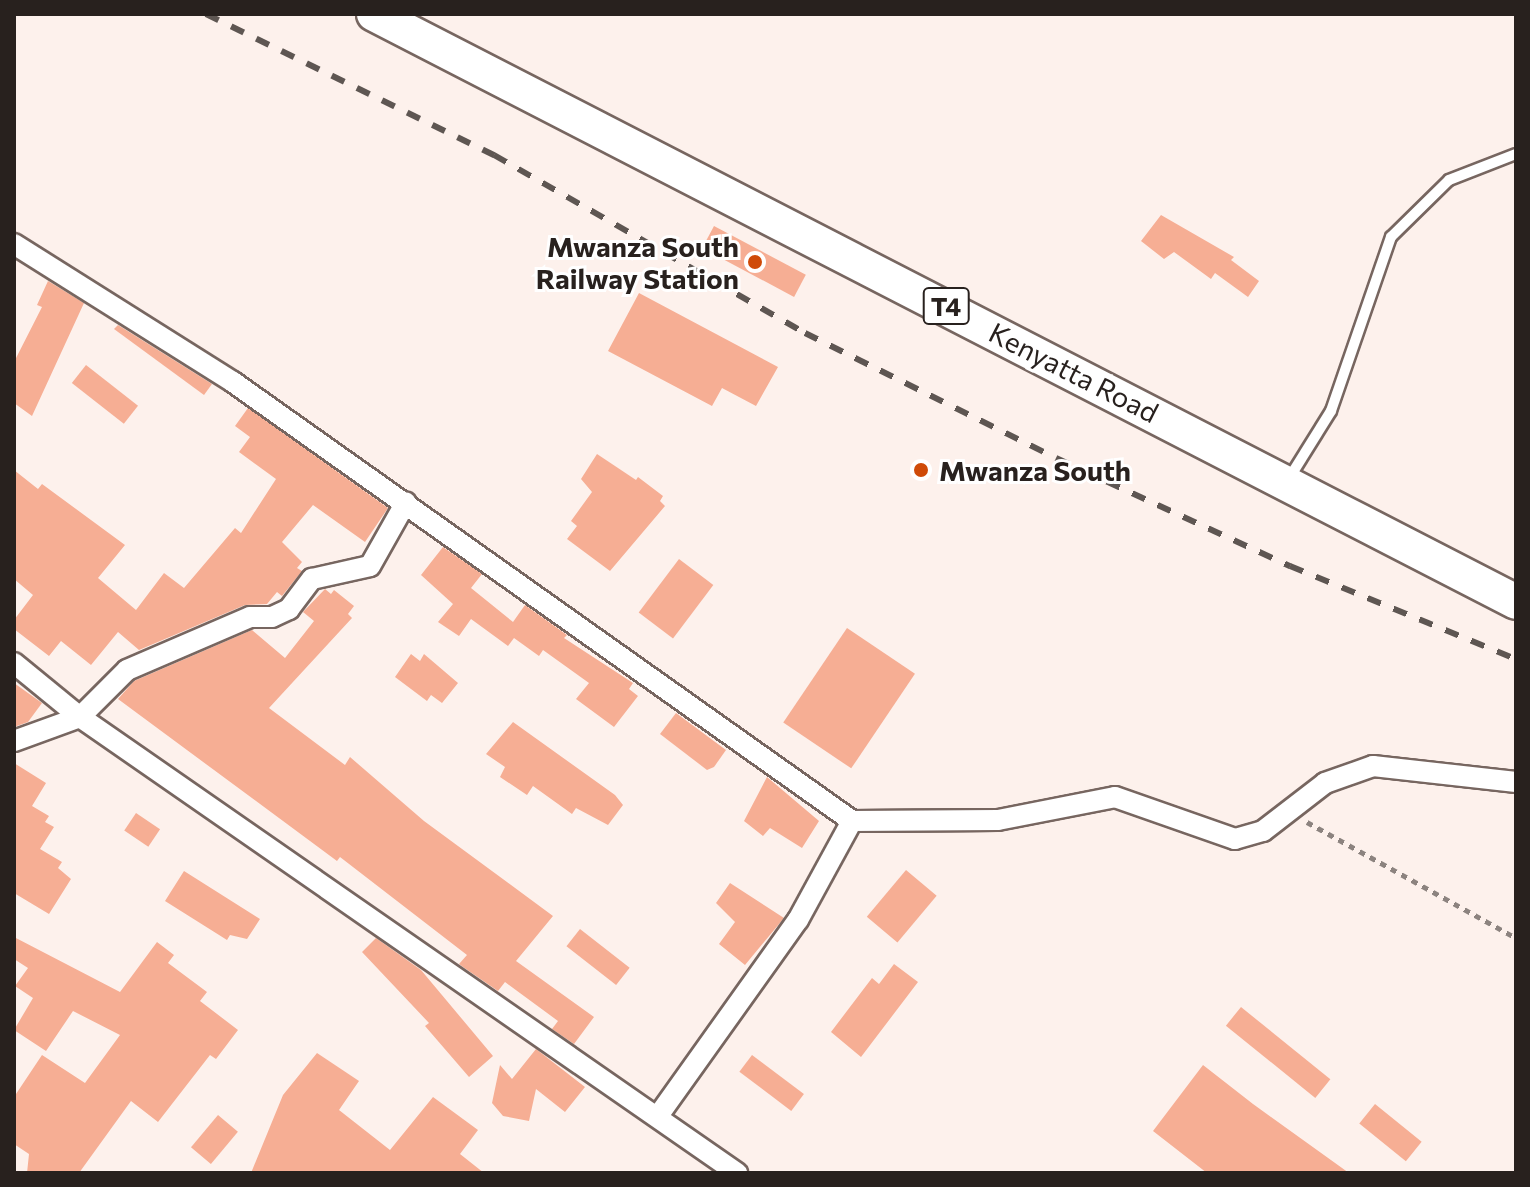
<!DOCTYPE html>
<html>
<head>
<meta charset="utf-8">
<style>
  body { margin:0 }
  #map { position:relative; width:1530px; height:1187px; overflow:hidden; background:#fdf1ec; font-family:Commissioner,sans-serif }
  div>[style] { position:absolute }
  .building>* { inset:0; background:#f6ae94; transform-origin:0 0 }
  .path>* { height:5px; margin-top:-2.5px; transform-origin:0; background:repeating-linear-gradient(90deg,#8c837f 0 6px,transparent 0 12px) }
  .roads { filter:drop-shadow(2px 0 #776660) drop-shadow(-2px 0 #776660) drop-shadow(0 2px #776660) drop-shadow(0 -2px #776660) }
  .service>* { height:10px; margin:-5px; padding:0 5px; transform-origin:5px; border-radius:5px; background:#fff }
  .minor>* { height:20px; margin:-10px; padding:0 10px; transform-origin:10px; border-radius:10px; background:#fff }
  .trunk>* { height:34px; margin:-17px; padding:0 17px; transform-origin:17px; border-radius:17px; background:#fff }
  .rail>* { height:6px; margin-top:-3px; transform-origin:0; background:repeating-linear-gradient(90deg,#5e5652 0 14px,transparent 0 28px) }
  .dots>* { width:22px; height:22px; translate:-50% -50%; box-sizing:border-box; border:4px solid #fff; border-radius:50% }
  span { translate:-50% -50%; white-space:nowrap; text-align:center; line-height:1.15; -webkit-text-stroke:6px #fff; paint-order:stroke }
  .shield-label span { padding:2px 6px; background:#fff; border:2px solid; border-radius:6px; -webkit-text-stroke-width:0 }
  .shield-label { font-size:26px; color:#28211e; font-weight:700 }
  .poi-label { font-size:28px; color:#28211e; font-weight:700 }
  .right { translate:-100% -50%; text-align:right }
  .left { translate:0 -50%; text-align:left }
  .street-label { font-size:28px; color:#28211e }
  .frame { position:absolute; inset:0; border:16px solid #28211e; pointer-events:none }
</style>
</head>
<body>
<div id="map">
  <div class="building">
    <div style="clip-path:polygon(1161px 215px,1234px 257px,1231px 260px,1259px 281px,1248px 297px,1215px 273px,1211px 279px,1174px 252px,1164px 259px,1141px 241px)"></div>
    <div style="left:714px;top:226px;width:104px;height:25px;rotate:28deg"></div>
    <div style="clip-path:polygon(48px 281px,84px 303px,32px 416px,14px 403px,14px 362px,42px 307px,37px 305px)"></div>
    <div style="clip-path:polygon(639px 293px,778px 367px,756px 406px,722px 388px,712px 406px,608px 351px)"></div>
    <div style="clip-path:polygon(118px 325px,212px 384px,204px 395px,114px 329px)"></div>
    <div style="left:86px;top:365px;width:66px;height:23px;rotate:38deg"></div>
    <div style="clip-path:polygon(248px 408px,388px 508px,365px 542px,313px 505px,282px 542px,302px 562px,297px 568px,302px 571px,282px 596px,277px 592px,267px 604px,245px 605px,139px 650px,118px 632px,91px 665px,61px 641px,49px 656px,14px 629px,14px 620px,33px 595px,14px 579px,14px 470px,38px 489px,42px 484px,125px 545px,98px 578px,136px 610px,164px 573px,184px 588px,235px 528px,241px 533px,276px 479px,239px 452px,250px 437px,235px 426px)"></div>
    <div style="clip-path:polygon(597px 454px,636px 480px,638px 477px,663px 496px,660px 501px,665px 506px,610px 571px,567px 539px,577px 526px,571px 521px,592px 492px,581px 479px)"></div>
    <div style="clip-path:polygon(443px 547px,482px 574px,471px 588px,513px 622px,525px 605px,567px 635px,564px 638px,633px 683px,629px 689px,638px 696px,614px 727px,576px 699px,589px 683px,543px 650px,539px 656px,514px 638px,508px 646px,471px 619px,459px 636px,438px 622px,453px 604px,421px 575px)"></div>
    <div style="left:679px;top:559px;width:43px;height:67px;rotate:37deg"></div>
    <div style="clip-path:polygon(325px 589px,331px 594px,334px 590px,354px 606px,348px 614px,352px 618px,269px 708px,345px 765px,350px 757px,424px 821px,553px 916px,516px 961px,594px 1017px,574px 1044px,552px 1029px,558px 1021px,505px 982px,498px 991px,463px 967px,459px 964px,467px 955px,340px 857px,337px 861px,118px 699px,134px 681px,252px 630px,285px 658px,314px 621px,303px 612px)"></div>
    <div style="left:847px;top:628px;width:82px;height:114px;rotate:34deg"></div>
    <div style="clip-path:polygon(411px 654px,420px 661px,424px 654px,458px 683px,442px 703px,431px 695px,427px 701px,395px 677px)"></div>
    <div style="clip-path:polygon(14px 683px,42px 703px,28px 722px,14px 727px)"></div>
    <div style="clip-path:polygon(676px 713px,726px 750px,714px 767px,707px 770px,660px 734px)"></div>
    <div style="clip-path:polygon(513px 722px,615px 795px,623px 805px,608px 825px,576px 808px,572px 814px,533px 786px,527px 795px,500px 777px,505px 767px,486px 754px)"></div>
    <div style="clip-path:polygon(14px 763px,46px 783px,32px 806px,49px 816px,45px 822px,54px 827px,40px 849px,62px 862px,58px 868px,71px 879px,49px 914px,14px 893px)"></div>
    <div style="clip-path:polygon(767px 777px,819px 821px,802px 848px,770px 828px,763px 836px,744px 821px)"></div>
    <div style="left:136px;top:813px;width:29px;height:21px;rotate:34deg"></div>
    <div style="left:906px;top:870px;width:40px;height:61px;rotate:40deg"></div>
    <div style="clip-path:polygon(184px 871px,260px 919px,247px 939px,230px 935px,227px 940px,165px 901px)"></div>
    <div style="clip-path:polygon(730px 883px,784px 918px,745px 965px,719px 944px,735px 922px,716px 903px)"></div>
    <div style="left:580px;top:929px;width:63px;height:22px;rotate:38deg"></div>
    <div style="clip-path:polygon(14px 937px,120px 992px,157px 942px,174px 955px,168px 963px,207px 992px,200px 1001px,238px 1030px,216px 1059px,210px 1055px,158px 1122px,131px 1101px,79px 1173px,27px 1173px,29px 1154px,14px 1144px,14px 1097px,42px 1055px,85px 1083px,120px 1035px,73px 1011px,46px 1051px,14px 1030px,33px 998px,15px 986px,28px 968px,14px 959px)"></div>
    <div style="clip-path:polygon(376px 938px,421px 970px,493px 1056px,469px 1077px,425px 1026px,429px 1023px,362px 952px)"></div>
    <div style="clip-path:polygon(894px 964px,918px 982px,861px 1057px,831px 1032px,872px 978px,879px 984px)"></div>
    <div style="left:1241px;top:1007px;width:115px;height:24px;rotate:39deg"></div>
    <div style="clip-path:polygon(536px 1049px,585px 1087px,565px 1112px,536px 1089px,529px 1121px,503px 1116px,492px 1103px,500px 1065px,512px 1079px)"></div>
    <div style="clip-path:polygon(317px 1053px,359px 1081px,339px 1110px,390px 1150px,433px 1097px,478px 1130px,460px 1154px,484px 1173px,251px 1173px,283px 1095px)"></div>
    <div style="left:752px;top:1055px;width:65px;height:21px;rotate:37deg"></div>
    <div style="clip-path:polygon(1203px 1065px,1253px 1104px,1349px 1173px,1207px 1173px,1153px 1131px)"></div>
    <div style="left:1375px;top:1104px;width:60px;height:25px;rotate:39deg"></div>
    <div style="left:218px;top:1115px;width:26px;height:42px;rotate:40deg"></div>
  </div>
  <div class="path">
    <div style="left:1307px;top:822px;width:239px;rotate:29deg"></div>
  </div>
  <div class="roads">
    <div class="service">
      <div style="left:1288px;top:480px;width:81px;rotate:-58.1deg"></div>
      <div style="left:1331px;top:411px;width:184px;rotate:-71deg"></div>
      <div style="left:1391px;top:237px;width:81px;rotate:-44.5deg"></div>
      <div style="left:1449px;top:180px;width:72px;rotate:-21.2deg"></div>
    </div>
    <div class="minor">
      <div style="left:14px;top:244px;width:259px;rotate:32.2deg"></div>
      <div style="left:233px;top:382px;width:759px;rotate:35.34deg"></div>
      <div style="left:852px;top:821px;width:146px;rotate:-0.4deg"></div>
      <div style="left:998px;top:820px;width:119px;rotate:-11.1deg"></div>
      <div style="left:1115px;top:797px;width:127px;rotate:19.3deg"></div>
      <div style="left:1235px;top:839px;width:29px;rotate:-16deg"></div>
      <div style="left:1263px;top:831px;width:78px;rotate:-37.7deg"></div>
      <div style="left:1325px;top:783px;width:51px;rotate:-19.5deg"></div>
      <div style="left:1373px;top:766px;width:144px;rotate:6.4deg"></div>
      <div style="left:14px;top:663px;width:85px;rotate:39.3deg"></div>
      <div style="left:80px;top:717px;width:800px;rotate:34.76deg"></div>
      <div style="left:14px;top:741px;width:70px;rotate:-20deg"></div>
      <div style="left:80px;top:717px;width:66px;rotate:-45deg"></div>
      <div style="left:127px;top:670px;width:134px;rotate:-23.3deg"></div>
      <div style="left:250px;top:617px;width:22px"></div>
      <div style="left:272px;top:617px;width:19px;rotate:-25deg"></div>
      <div style="left:289px;top:609px;width:38px;rotate:-53deg"></div>
      <div style="left:312px;top:579px;width:59px;rotate:-12.6deg"></div>
      <div style="left:370px;top:566px;width:73px;rotate:-60.6deg"></div>
      <div style="left:658px;top:1116px;width:241px;rotate:-54.5deg"></div>
      <div style="left:798px;top:920px;width:113px;rotate:-61.4deg"></div>
    </div>
    <div class="trunk">
      <div style="left:374px;top:14px;width:1284px;rotate:27.24deg"></div>
    </div>
  </div>
  <div class="rail">
    <div style="left:206px;top:14px;width:321px;rotate:26.1deg"></div>
    <div style="left:494px;top:155px;width:358px;rotate:29.8deg"></div>
    <div style="left:805px;top:333px;width:280px;rotate:26.5deg"></div>
    <div style="left:1056px;top:458px;width:258px;rotate:24.8deg"></div>
    <div style="left:1290px;top:566px;width:244px;rotate:22.4deg"></div>
  </div>
  <div class="dots">
    <div style="left:755px;top:262px;background:#cf4a08"></div>
    <div style="left:921px;top:470px;background:#cf4a08"></div>
  </div>
  <div class="shield-label">
    <span style="left:946px;top:306px">T4</span>
  </div>
  <div class="poi-label">
    <span class="right" style="left:739px;top:262px">Mwanza South<br>Railway Station</span>
    <span class="left" style="left:939px;top:470px">Mwanza South</span>
  </div>
  <div class="street-label">
    <span style="left:1074px;top:372px;rotate:27deg">Kenyatta Road</span>
  </div>
  <div class="frame"></div>
</div>
</body>
</html>
